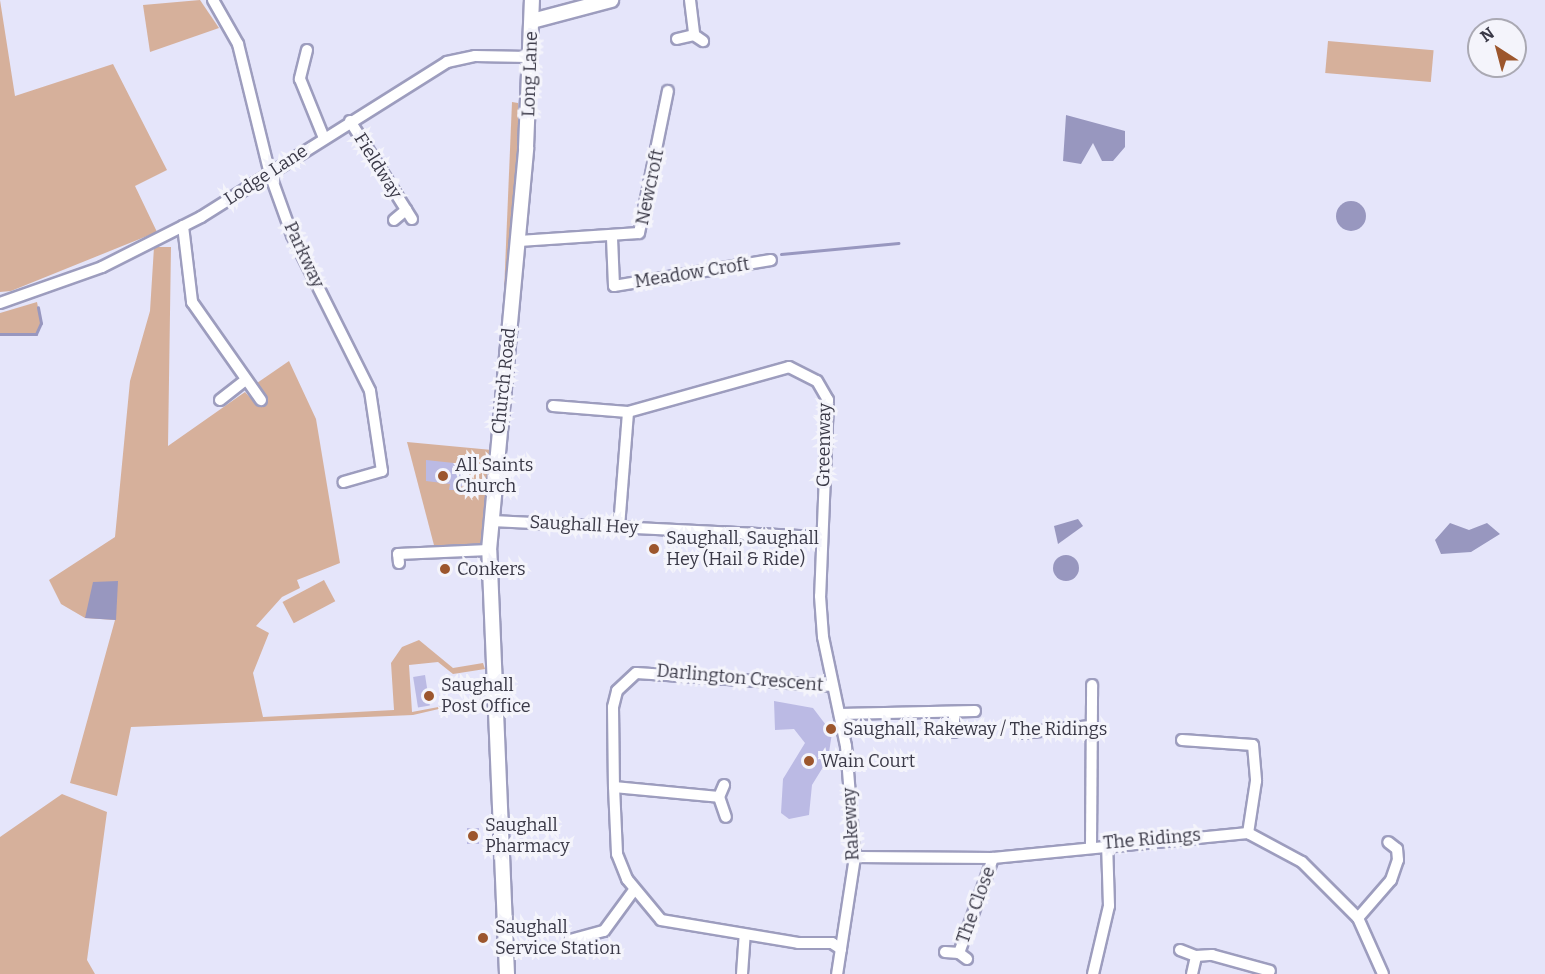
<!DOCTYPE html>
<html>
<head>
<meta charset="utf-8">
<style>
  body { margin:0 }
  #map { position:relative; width:1545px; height:974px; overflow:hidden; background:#e5e5fa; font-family:Bitter,serif }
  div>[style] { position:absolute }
  .green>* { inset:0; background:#d6b09b; transform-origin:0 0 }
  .water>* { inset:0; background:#9897bf }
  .round { border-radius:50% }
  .stream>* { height:3px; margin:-1.5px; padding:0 1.5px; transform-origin:1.5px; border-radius:1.5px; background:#9897bf }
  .building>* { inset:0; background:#bbbae4; transform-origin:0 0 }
  .roads { filter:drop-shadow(2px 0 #9d9dbe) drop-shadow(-2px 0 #9d9dbe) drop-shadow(0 2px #9d9dbe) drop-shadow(0 -2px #9d9dbe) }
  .minor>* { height:10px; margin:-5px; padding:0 5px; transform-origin:5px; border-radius:5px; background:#fff }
  .tertiary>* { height:14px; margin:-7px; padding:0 7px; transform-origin:7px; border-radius:7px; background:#fff }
  .dots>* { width:16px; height:16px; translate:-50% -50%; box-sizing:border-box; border:3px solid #f4f4fb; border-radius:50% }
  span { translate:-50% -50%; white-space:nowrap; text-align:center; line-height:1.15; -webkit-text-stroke:6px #f4f4fb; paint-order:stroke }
  .street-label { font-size:18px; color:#3a3947 }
  .poi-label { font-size:18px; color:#3a3947 }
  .left { translate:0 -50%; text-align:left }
  .north { position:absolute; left:1467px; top:18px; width:60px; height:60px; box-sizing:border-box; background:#f4f4fb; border:2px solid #aaa9b3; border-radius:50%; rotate:324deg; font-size:16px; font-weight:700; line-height:24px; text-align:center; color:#3a3947 }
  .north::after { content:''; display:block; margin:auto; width:21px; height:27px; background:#9c562d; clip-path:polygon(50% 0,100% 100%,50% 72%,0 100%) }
</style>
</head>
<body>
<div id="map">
  <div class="green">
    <div style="clip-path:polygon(0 0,15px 96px,113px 64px,167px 170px,135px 186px,157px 232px,11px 291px,0 292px)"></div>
    <div style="clip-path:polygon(200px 0,219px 28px,150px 52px,143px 5px)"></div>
    <div style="left:1328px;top:41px;width:106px;height:32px;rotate:5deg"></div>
    <div style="clip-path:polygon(512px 102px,518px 103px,520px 154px,503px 316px)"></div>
    <div style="clip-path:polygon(154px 247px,171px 247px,168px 446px,245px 392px,256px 404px,266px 396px,257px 383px,289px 361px,316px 419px,340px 563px,297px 580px,300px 588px,282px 597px,256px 626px,269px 633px,253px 673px,263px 717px,394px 710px,391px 663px,402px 647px,419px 640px,453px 668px,483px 663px,485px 669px,453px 674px,438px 662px,409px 665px,412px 712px,486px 698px,413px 715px,131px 727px,117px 796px,70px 783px,115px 620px,85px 618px,61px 604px,49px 580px,115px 537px,130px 381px,150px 311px)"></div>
    <div style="clip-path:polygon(37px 302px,41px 323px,36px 334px,0 334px,0 313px)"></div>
    <div style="clip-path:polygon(407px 442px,492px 450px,484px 546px,435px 549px)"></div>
    <div style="left:324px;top:580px;width:24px;height:47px;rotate:62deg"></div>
    <div style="clip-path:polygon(62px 794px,107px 812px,87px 960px,95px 974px,0 974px,0 837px)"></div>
  </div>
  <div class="water">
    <div style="clip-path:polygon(1066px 115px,1125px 131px,1125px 147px,1113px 161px,1102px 161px,1093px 143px,1081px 164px,1063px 161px)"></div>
    <div class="round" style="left:1336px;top:201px;width:30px;height:30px"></div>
    <div style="clip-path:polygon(1078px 519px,1083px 526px,1058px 544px,1054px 526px)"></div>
    <div style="clip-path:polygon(1450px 523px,1469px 530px,1487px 523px,1500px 534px,1471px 552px,1441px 554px,1435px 540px)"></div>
    <div class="round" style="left:1053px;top:555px;width:26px;height:26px"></div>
    <div style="clip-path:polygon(118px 581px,116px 620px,85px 618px,93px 582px)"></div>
  </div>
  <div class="stream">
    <div style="left:781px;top:254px;width:118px;rotate:-5.4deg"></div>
    <div style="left:0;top:334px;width:36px"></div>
    <div style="left:36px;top:334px;width:12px;rotate:-66deg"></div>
    <div style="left:41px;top:323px;width:16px;rotate:-101deg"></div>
  </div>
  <div class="building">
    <div style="clip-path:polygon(426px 460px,454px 463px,464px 475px,463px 485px,458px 490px,449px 490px,450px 484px,426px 481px)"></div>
    <div style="left:425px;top:675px;width:31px;height:12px;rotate:81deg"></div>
    <div style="clip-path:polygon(774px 701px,813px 708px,832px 733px,828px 759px,812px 785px,809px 815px,789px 819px,781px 813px,783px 779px,805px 743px,794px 729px,775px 730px)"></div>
    <div style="left:467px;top:828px;width:12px;height:16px"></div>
  </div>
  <div class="roads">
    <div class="minor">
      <div style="left:213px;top:0;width:51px;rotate:60.4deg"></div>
      <div style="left:238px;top:44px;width:134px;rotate:76.2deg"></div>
      <div style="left:270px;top:174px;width:65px;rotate:70.2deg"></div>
      <div style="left:292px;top:235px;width:174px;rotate:63.4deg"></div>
      <div style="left:370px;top:391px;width:81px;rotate:81.5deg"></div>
      <div style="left:382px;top:471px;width:40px;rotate:164deg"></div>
      <div style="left:690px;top:0;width:35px;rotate:83deg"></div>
      <div style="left:694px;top:35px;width:11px;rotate:34deg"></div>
      <div style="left:677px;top:39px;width:17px;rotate:-13deg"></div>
      <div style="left:307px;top:50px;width:30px;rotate:104deg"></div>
      <div style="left:300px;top:79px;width:64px;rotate:67.9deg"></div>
      <div style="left:350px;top:121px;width:116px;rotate:57.7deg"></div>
      <div style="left:394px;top:220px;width:16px;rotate:-40deg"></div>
      <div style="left:183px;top:226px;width:77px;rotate:83.2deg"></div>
      <div style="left:192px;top:302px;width:120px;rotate:54.9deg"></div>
      <div style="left:612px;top:238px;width:48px;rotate:87.6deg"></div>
      <div style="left:614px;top:286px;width:159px;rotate:-9.4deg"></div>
      <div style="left:519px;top:241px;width:120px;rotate:-3.8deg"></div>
      <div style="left:639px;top:233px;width:145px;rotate:-78.5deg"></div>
      <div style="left:0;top:303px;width:108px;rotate:-19.4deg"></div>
      <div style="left:102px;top:267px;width:111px;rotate:-26.8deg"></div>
      <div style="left:201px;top:217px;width:291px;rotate:-32.2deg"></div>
      <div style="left:447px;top:62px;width:29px;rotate:-12deg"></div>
      <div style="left:475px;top:56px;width:54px;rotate:1.1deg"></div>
      <div style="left:220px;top:400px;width:33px;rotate:-38deg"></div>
      <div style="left:553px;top:406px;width:75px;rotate:4.6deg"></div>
      <div style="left:628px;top:412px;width:167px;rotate:-15.6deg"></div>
      <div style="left:789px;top:367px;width:31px;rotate:27deg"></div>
      <div style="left:817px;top:381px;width:22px;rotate:60deg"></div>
      <div style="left:828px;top:400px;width:196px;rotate:92.3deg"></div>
      <div style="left:820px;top:596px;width:41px;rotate:85.8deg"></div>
      <div style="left:823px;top:637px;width:111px;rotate:78.1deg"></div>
      <div style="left:846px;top:746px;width:111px;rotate:85.4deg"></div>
      <div style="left:855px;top:857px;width:118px;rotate:98.7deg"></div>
      <div style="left:492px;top:521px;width:328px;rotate:2.8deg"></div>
      <div style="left:619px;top:527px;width:115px;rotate:-85.5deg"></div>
      <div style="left:399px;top:563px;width:9px;rotate:-96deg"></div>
      <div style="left:398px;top:554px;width:91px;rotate:-2.5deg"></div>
      <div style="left:833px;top:686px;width:197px;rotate:-176.2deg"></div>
      <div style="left:636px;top:673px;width:26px;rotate:137deg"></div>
      <div style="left:617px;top:691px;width:16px;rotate:104deg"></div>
      <div style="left:613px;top:707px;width:80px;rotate:89.3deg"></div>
      <div style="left:614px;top:787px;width:67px;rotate:87.4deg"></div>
      <div style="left:617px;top:854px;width:27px;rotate:68deg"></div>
      <div style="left:627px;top:879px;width:53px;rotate:50.3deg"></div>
      <div style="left:661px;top:920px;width:139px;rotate:9.5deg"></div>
      <div style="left:798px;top:943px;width:34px"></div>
      <div style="left:832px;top:943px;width:11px;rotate:34deg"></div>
      <div style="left:840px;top:714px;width:135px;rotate:-1.3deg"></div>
      <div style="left:954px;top:715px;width:17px;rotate:90deg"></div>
      <div style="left:1021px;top:733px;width:70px;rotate:-5.7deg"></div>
      <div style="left:1182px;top:740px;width:71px;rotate:4deg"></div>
      <div style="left:1253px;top:745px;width:36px;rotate:85deg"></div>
      <div style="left:1256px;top:781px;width:53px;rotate:98.7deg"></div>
      <div style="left:614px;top:787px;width:105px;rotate:5.4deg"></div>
      <div style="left:719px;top:797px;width:21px;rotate:71deg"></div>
      <div style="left:719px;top:797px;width:13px;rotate:-67deg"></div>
      <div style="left:1091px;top:845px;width:160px;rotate:-89.6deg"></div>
      <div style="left:855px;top:857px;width:138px;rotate:0.4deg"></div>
      <div style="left:993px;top:858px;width:256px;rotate:-5.6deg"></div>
      <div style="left:1248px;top:833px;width:61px;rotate:28.2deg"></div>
      <div style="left:1302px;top:862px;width:79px;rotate:45deg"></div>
      <div style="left:1358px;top:918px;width:61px;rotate:65.9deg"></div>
      <div style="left:1358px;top:918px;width:50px;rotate:-49deg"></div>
      <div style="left:1391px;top:880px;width:21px;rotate:-71deg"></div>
      <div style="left:1398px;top:860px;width:11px;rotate:-95deg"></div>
      <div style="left:1397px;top:849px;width:11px;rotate:-142deg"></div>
      <div style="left:570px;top:940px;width:35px;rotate:-15deg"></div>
      <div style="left:604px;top:931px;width:51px;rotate:-53.8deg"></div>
      <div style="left:1180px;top:950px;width:17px;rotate:21deg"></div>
      <div style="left:945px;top:952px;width:14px;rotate:4deg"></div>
      <div style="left:967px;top:959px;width:10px;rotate:-143deg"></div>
      <div style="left:959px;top:953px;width:101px;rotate:-70.3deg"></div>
      <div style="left:742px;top:974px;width:39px;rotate:-86deg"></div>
      <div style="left:1093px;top:974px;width:70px;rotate:-76.8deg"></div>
      <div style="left:1109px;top:906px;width:64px;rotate:-91.8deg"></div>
      <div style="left:1192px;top:974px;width:18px;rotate:-77deg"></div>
      <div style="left:1196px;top:956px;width:16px;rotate:-4deg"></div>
      <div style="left:1212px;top:955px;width:60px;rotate:15.4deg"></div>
    </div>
    <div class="tertiary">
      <div style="left:532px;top:21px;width:82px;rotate:-14.9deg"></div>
      <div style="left:507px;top:974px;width:424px;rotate:-92.4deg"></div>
      <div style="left:489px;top:550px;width:404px;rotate:-84.7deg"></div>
      <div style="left:526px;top:148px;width:148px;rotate:-87.7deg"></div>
    </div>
  </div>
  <div class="dots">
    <div style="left:443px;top:476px;background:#9c562d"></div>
    <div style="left:654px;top:549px;background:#9c562d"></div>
    <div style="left:445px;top:569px;background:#9c562d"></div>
    <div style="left:429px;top:696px;background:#9c562d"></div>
    <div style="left:831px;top:729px;background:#9c562d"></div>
    <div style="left:809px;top:761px;background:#9c562d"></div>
    <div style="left:473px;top:836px;background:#9c562d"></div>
    <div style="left:483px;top:938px;background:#9c562d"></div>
  </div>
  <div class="street-label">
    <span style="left:530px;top:74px;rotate:-88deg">Long Lane</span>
    <span style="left:378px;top:166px;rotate:58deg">Fieldway</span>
    <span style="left:266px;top:175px;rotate:-33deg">Lodge Lane</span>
    <span style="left:650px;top:187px;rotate:-78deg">Newcroft</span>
    <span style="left:304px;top:255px;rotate:65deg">Parkway</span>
    <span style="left:692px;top:273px;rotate:-9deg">Meadow Croft</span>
    <span style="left:504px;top:381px;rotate:-84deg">Church Road</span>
    <span style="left:824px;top:445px;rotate:-89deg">Greenway</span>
    <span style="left:584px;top:525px;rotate:3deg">Saughall Hey</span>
    <span style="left:740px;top:678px;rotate:5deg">Darlington Crescent</span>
    <span style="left:851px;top:824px;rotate:-93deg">Rakeway</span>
    <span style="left:1152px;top:839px;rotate:-5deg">The Ridings</span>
    <span style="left:976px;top:905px;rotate:-70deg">The Close</span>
  </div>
  <div class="poi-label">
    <span class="left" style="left:455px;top:476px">All Saints<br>Church</span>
    <span class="left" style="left:666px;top:549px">Saughall, Saughall<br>Hey (Hail &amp; Ride)</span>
    <span class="left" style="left:457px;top:569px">Conkers</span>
    <span class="left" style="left:441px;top:696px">Saughall<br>Post Office</span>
    <span class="left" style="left:843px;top:729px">Saughall, Rakeway / The Ridings</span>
    <span class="left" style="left:821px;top:761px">Wain Court</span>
    <span class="left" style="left:485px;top:836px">Saughall<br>Pharmacy</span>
    <span class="left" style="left:495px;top:938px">Saughall<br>Service Station</span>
  </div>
  <div class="north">N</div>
</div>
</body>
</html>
